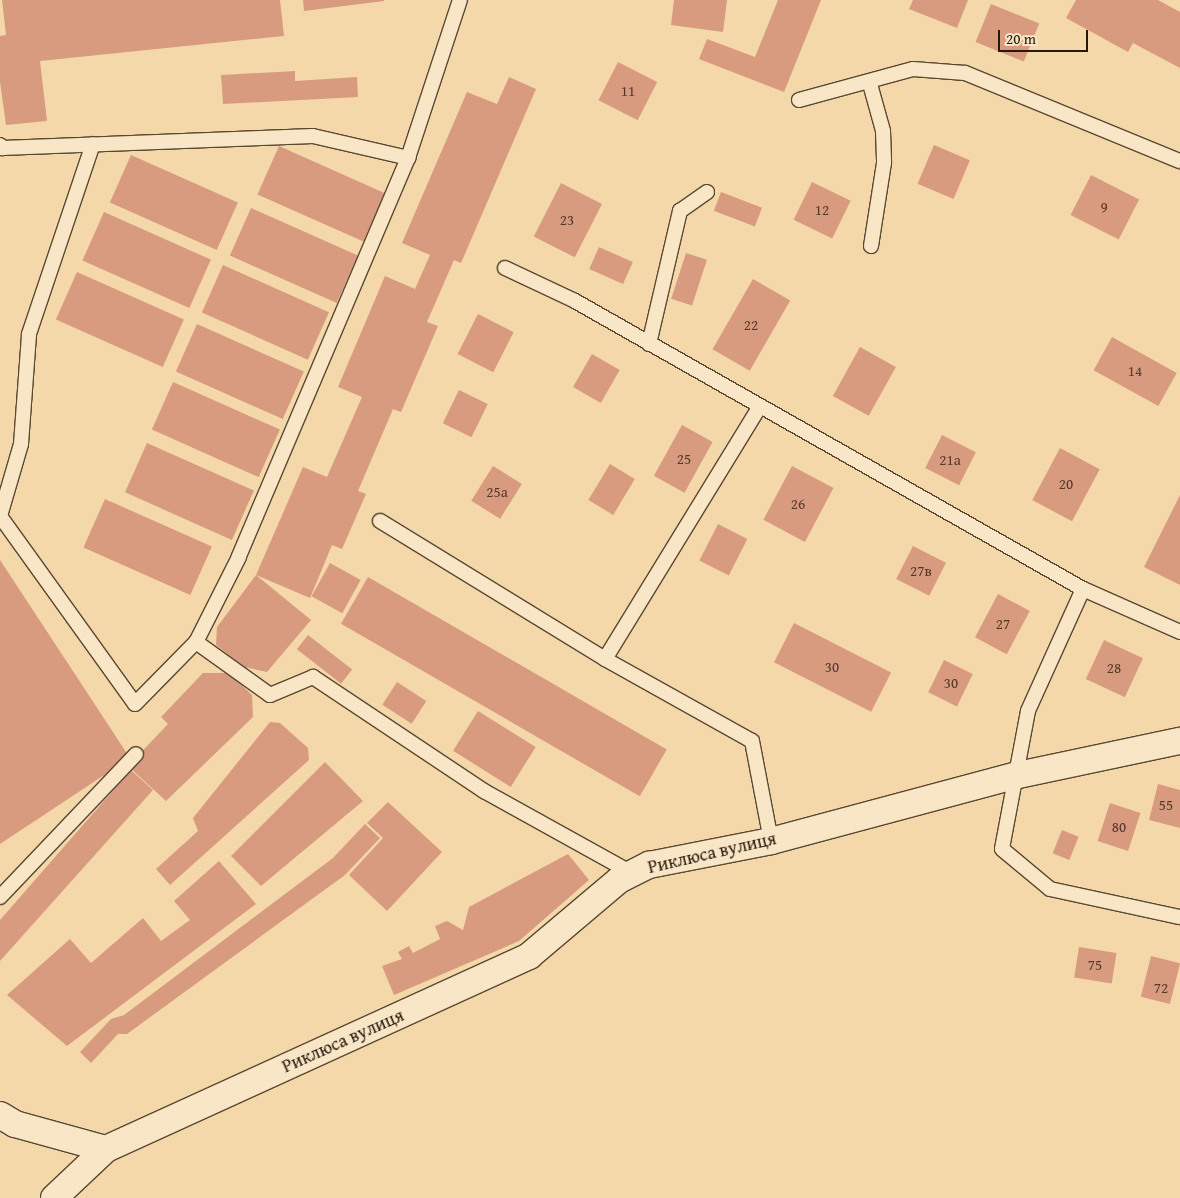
<!DOCTYPE html>
<html>
<head>
<meta charset="utf-8">
<style>
  body { margin:0 }
  #map { position:relative; width:1180px; height:1198px; overflow:hidden; background:#f4d8a9; font-family:"Gentium Book Plus",serif }
  div>[style] { position:absolute }
  .building>* { inset:0; background:#d99b80; transform-origin:0 0 }
  .roads { filter:drop-shadow(1px 0 #5a4932) drop-shadow(-1px 0 #5a4932) drop-shadow(0 1px #5a4932) drop-shadow(0 -1px #5a4932) }
  .lane>* { height:14px; margin:-7px; padding:0 7px; transform-origin:7px; border-radius:7px; background:#f8e6c7 }
  .street>* { height:26px; margin:-13px; padding:0 13px; transform-origin:13px; border-radius:13px; background:#f8e6c7 }
  span { translate:-50% -50%; white-space:nowrap; text-align:center; line-height:1.15; -webkit-text-stroke:4.5px #f8e6c7; paint-order:stroke }
  .number-label { font-size:15px; color:#533a28 }
  .number-label span { -webkit-text-stroke-width:0 }
  .street-label { font-size:18px; color:#26190a }
  .scale { position:absolute; left:998px; top:30px; width:90px; height:22px; box-sizing:border-box; border:2px solid #26190a; border-top:0; padding-left:6px; font-size:15px; line-height:18px; white-space:nowrap; color:#26190a; -webkit-text-stroke:4px #f8e6c7; paint-order:stroke }
</style>
</head>
<body>
<div id="map">
  <div class="building">
    <div style="clip-path:polygon(2px 0,280px 0,284px 36px,40px 61px,47px 121px,6px 125px,0 82px,0 36px,6px 35px)"></div>
    <div style="clip-path:polygon(303px 0,384px 0,384px 1px,304px 11px)"></div>
    <div style="clip-path:polygon(674px 0,727px 0,723px 32px,671px 25px)"></div>
    <div style="clip-path:polygon(778px 0,821px 0,784px 92px,699px 59px,707px 39px,755px 57px)"></div>
    <div style="clip-path:polygon(913px 0,968px 0,957px 28px,909px 9px)"></div>
    <div style="clip-path:polygon(1076px 0,1158px 0,1180px 12px,1180px 68px,1133px 43px,1128px 52px,1066px 18px)"></div>
    <div style="left:991px;top:4px;width:52px;height:41px;rotate:22deg"></div>
    <div style="left:618px;top:62px;width:44px;height:43px;rotate:27deg"></div>
    <div style="clip-path:polygon(295px 71px,295px 81px,357px 77px,358px 97px,223px 104px,221px 75px)"></div>
    <div style="clip-path:polygon(509px 77px,536px 89px,461px 263px,454px 260px,427px 322px,438px 326px,401px 412px,393px 409px,358px 491px,366px 494px,342px 549px,332px 545px,310px 598px,256px 575px,311px 620px,267px 672px,244px 667px,216px 645px,217px 627px,256px 575px,303px 467px,327px 477px,362px 397px,338px 387px,385px 276px,415px 289px,430px 255px,402px 243px,467px 92px,497px 104px)"></div>
    <div style="left:934px;top:145px;width:39px;height:42px;rotate:23deg"></div>
    <div style="left:279px;top:146px;width:116px;height:53px;rotate:24deg"></div>
    <div style="left:131px;top:155px;width:117px;height:52px;rotate:24deg"></div>
    <div style="left:1091px;top:175px;width:54px;height:45px;rotate:27deg"></div>
    <div style="left:812px;top:182px;width:43px;height:42px;rotate:26deg"></div>
    <div style="left:561px;top:183px;width:46px;height:60px;rotate:27deg"></div>
    <div style="left:721px;top:192px;width:44px;height:20px;rotate:21deg"></div>
    <div style="left:251px;top:208px;width:117px;height:52px;rotate:24deg"></div>
    <div style="left:104px;top:212px;width:117px;height:53px;rotate:24deg"></div>
    <div style="left:599px;top:247px;width:37px;height:24px;rotate:24deg"></div>
    <div style="left:686px;top:253px;width:22px;height:48px;rotate:18deg"></div>
    <div style="left:223px;top:265px;width:116px;height:52px;rotate:24deg"></div>
    <div style="left:77px;top:272px;width:117px;height:52px;rotate:24deg"></div>
    <div style="left:753px;top:279px;width:43px;height:81px;rotate:30deg"></div>
    <div style="left:478px;top:314px;width:40px;height:45px;rotate:27deg"></div>
    <div style="left:197px;top:324px;width:117px;height:52px;rotate:24deg"></div>
    <div style="left:1112px;top:337px;width:74px;height:38px;rotate:29deg"></div>
    <div style="left:860px;top:347px;width:41px;height:56px;rotate:29deg"></div>
    <div style="left:592px;top:354px;width:32px;height:38px;rotate:30deg"></div>
    <div style="left:173px;top:382px;width:117px;height:52px;rotate:24deg"></div>
    <div style="left:459px;top:390px;width:32px;height:37px;rotate:26deg"></div>
    <div style="left:682px;top:425px;width:35px;height:58px;rotate:29deg"></div>
    <div style="left:942px;top:435px;width:38px;height:37px;rotate:27deg"></div>
    <div style="left:147px;top:443px;width:117px;height:54px;rotate:24deg"></div>
    <div style="left:1060px;top:448px;width:45px;height:59px;rotate:28deg"></div>
    <div style="left:610px;top:464px;width:29px;height:42px;rotate:31deg"></div>
    <div style="left:493px;top:466px;width:34px;height:41px;rotate:32deg"></div>
    <div style="left:792px;top:466px;width:47px;height:61px;rotate:28deg"></div>
    <div style="clip-path:polygon(1180px 495px,1180px 585px,1144px 567px)"></div>
    <div style="left:105px;top:499px;width:117px;height:53px;rotate:24deg"></div>
    <div style="left:718px;top:524px;width:33px;height:41px;rotate:27deg"></div>
    <div style="left:913px;top:546px;width:37px;height:37px;rotate:27deg"></div>
    <div style="clip-path:polygon(0 560px,130px 758px,0 844px)"></div>
    <div style="left:330px;top:563px;width:35px;height:38px;rotate:29deg"></div>
    <div style="left:368px;top:577px;width:345px;height:54px;rotate:30deg"></div>
    <div style="left:998px;top:594px;width:36px;height:49px;rotate:28deg"></div>
    <div style="left:794px;top:623px;width:109px;height:44px;rotate:27deg"></div>
    <div style="left:308px;top:635px;width:56px;height:18px;rotate:38deg"></div>
    <div style="left:1104px;top:640px;width:43px;height:43px;rotate:25deg"></div>
    <div style="left:944px;top:660px;width:32px;height:36px;rotate:26deg"></div>
    <div style="clip-path:polygon(203px 673px,229px 673px,252px 695px,253px 717px,166px 801px,128px 766px,168px 724px,161px 717px)"></div>
    <div style="left:397px;top:682px;width:35px;height:27px;rotate:33deg"></div>
    <div style="left:478px;top:711px;width:68px;height:47px;rotate:32deg"></div>
    <div style="clip-path:polygon(270px 722px,280px 723px,308px 748px,309px 760px,170px 885px,156px 869px,198px 831px,193px 818px)"></div>
    <div style="clip-path:polygon(325px 762px,363px 801px,261px 886px,231px 856px)"></div>
    <div style="clip-path:polygon(131px 770px,153px 790px,0 961px,0 920px)"></div>
    <div style="clip-path:polygon(1158px 784px,1180px 790px,1180px 828px,1149px 820px)"></div>
    <div style="clip-path:polygon(388px 802px,442px 852px,387px 911px,349px 875px,383px 838px,367px 823px)"></div>
    <div style="left:1110px;top:803px;width:32px;height:40px;rotate:18deg"></div>
    <div style="clip-path:polygon(365px 824px,380px 838px,345px 875px,127px 1034px,118px 1034px,91px 1063px,80px 1052px,111px 1019px,124px 1015px,333px 858px)"></div>
    <div style="left:1062px;top:830px;width:18px;height:25px;rotate:22deg"></div>
    <div style="clip-path:polygon(568px 854px,589px 880px,519px 941px,394px 995px,382px 966px,402px 959px,398px 952px,409px 946px,413px 953px,440px 939px,435px 926px,447px 921px,463px 930px,469px 907px)"></div>
    <div style="clip-path:polygon(219px 861px,256px 904px,67px 1046px,7px 995px,70px 939px,91px 963px,143px 918px,161px 941px,190px 920px,174px 901px)"></div>
    <div style="left:1079px;top:947px;width:38px;height:31px;rotate:9deg"></div>
    <div style="left:1151px;top:956px;width:30px;height:42px;rotate:14deg"></div>
  </div>
  <div class="roads">
    <div class="lane">
      <div style="left:870px;top:84px;width:49px;rotate:74.5deg"></div>
      <div style="left:883px;top:131px;width:32px;rotate:88deg"></div>
      <div style="left:884px;top:163px;width:84px;rotate:98.9deg"></div>
      <div style="left:799px;top:100px;width:118px;rotate:-15.2deg"></div>
      <div style="left:913px;top:69px;width:52px;rotate:4.4deg"></div>
      <div style="left:965px;top:73px;width:232px;rotate:22.3deg"></div>
      <div style="left:0;top:145px;width:4px;rotate:56deg"></div>
      <div style="left:2px;top:148px;width:311px;rotate:-2.2deg"></div>
      <div style="left:313px;top:136px;width:98px;rotate:13deg"></div>
      <div style="left:408px;top:158px;width:433px;rotate:113deg"></div>
      <div style="left:239px;top:557px;width:95px;rotate:116.8deg"></div>
      <div style="left:196px;top:642px;width:91px;rotate:35.6deg"></div>
      <div style="left:270px;top:695px;width:47px;rotate:-22.7deg"></div>
      <div style="left:313px;top:677px;width:206px;rotate:33.7deg"></div>
      <div style="left:484px;top:791px;width:169px;rotate:29deg"></div>
      <div style="left:408px;top:158px;width:166px;rotate:-71.8deg"></div>
      <div style="left:505px;top:268px;width:77px;rotate:25.2deg"></div>
      <div style="left:575px;top:301px;width:584px;rotate:29.55deg"></div>
      <div style="left:1083px;top:589px;width:106px;rotate:23.9deg"></div>
      <div style="left:649px;top:344px;width:137px;rotate:-76.9deg"></div>
      <div style="left:680px;top:211px;width:33px;rotate:-35deg"></div>
      <div style="left:0;top:516px;width:75px;rotate:-73.7deg"></div>
      <div style="left:21px;top:444px;width:110px;rotate:-85.8deg"></div>
      <div style="left:29px;top:334px;width:200px;rotate:-71.4deg"></div>
      <div style="left:0;top:516px;width:231px;rotate:54.3deg"></div>
      <div style="left:135px;top:704px;width:87px;rotate:-45.5deg"></div>
      <div style="left:380px;top:521px;width:264px;rotate:31.5deg"></div>
      <div style="left:605px;top:659px;width:168px;rotate:29.2deg"></div>
      <div style="left:752px;top:741px;width:102px;rotate:79.2deg"></div>
      <div style="left:1083px;top:589px;width:134px;rotate:114.3deg"></div>
      <div style="left:1028px;top:711px;width:140px;rotate:100.7deg"></div>
      <div style="left:1002px;top:849px;width:62px;rotate:39.8deg"></div>
      <div style="left:1050px;top:889px;width:133px;rotate:12.2deg"></div>
      <div style="left:605px;top:659px;width:294px;rotate:-58.5deg"></div>
      <div style="left:0;top:897px;width:197px;rotate:-46.4deg"></div>
    </div>
    <div class="street">
      <div style="left:0;top:1115px;width:17px;rotate:31deg"></div>
      <div style="left:15px;top:1124px;width:94px;rotate:15.4deg"></div>
      <div style="left:54px;top:1198px;width:71px;rotate:-43.3deg"></div>
      <div style="left:106px;top:1149px;width:465px;rotate:-24.5deg"></div>
      <div style="left:529px;top:956px;width:118px;rotate:-40.2deg"></div>
      <div style="left:619px;top:880px;width:34px;rotate:-27deg"></div>
      <div style="left:649px;top:865px;width:124px;rotate:-11.1deg"></div>
      <div style="left:771px;top:841px;width:256px;rotate:-15deg"></div>
      <div style="left:1018px;top:775px;width:166px;rotate:-11.9deg"></div>
    </div>
  </div>
  <div class="number-label">
    <span style="left:628px;top:91px">11</span>
    <span style="left:1104px;top:207px">9</span>
    <span style="left:822px;top:210px">12</span>
    <span style="left:567px;top:220px">23</span>
    <span style="left:751px;top:325px">22</span>
    <span style="left:1135px;top:371px">14</span>
    <span style="left:684px;top:459px">25</span>
    <span style="left:950px;top:460px">21а</span>
    <span style="left:1066px;top:484px">20</span>
    <span style="left:497px;top:492px">25а</span>
    <span style="left:798px;top:504px">26</span>
    <span style="left:921px;top:571px">27в</span>
    <span style="left:1003px;top:624px">27</span>
    <span style="left:832px;top:667px">30</span>
    <span style="left:1114px;top:668px">28</span>
    <span style="left:951px;top:683px">30</span>
    <span style="left:1166px;top:805px">55</span>
    <span style="left:1119px;top:827px">80</span>
    <span style="left:1095px;top:965px">75</span>
    <span style="left:1161px;top:988px">72</span>
  </div>
  <div class="street-label">
    <span style="left:712px;top:853px;rotate:-13deg">Риклюса вулиця</span>
    <span style="left:343px;top:1041px;rotate:-24deg">Риклюса вулиця</span>
  </div>
  <div class="scale">20 m</div>
</div>
</body>
</html>
